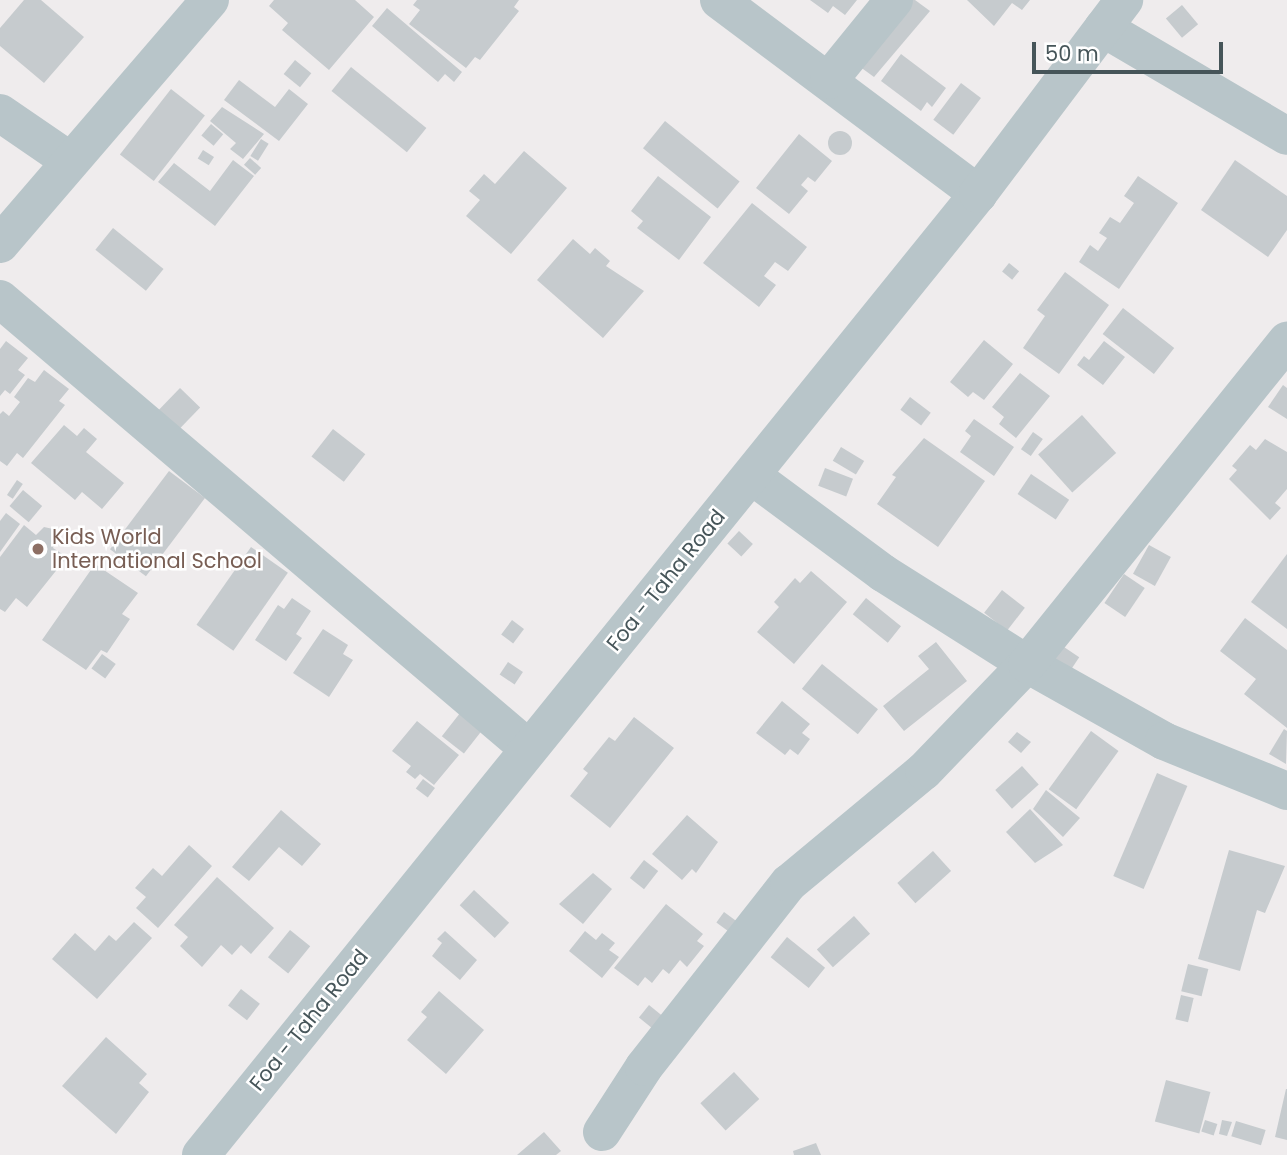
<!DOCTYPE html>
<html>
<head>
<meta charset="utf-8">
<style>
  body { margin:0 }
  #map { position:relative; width:1287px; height:1155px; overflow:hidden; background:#efeced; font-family:Poppins,sans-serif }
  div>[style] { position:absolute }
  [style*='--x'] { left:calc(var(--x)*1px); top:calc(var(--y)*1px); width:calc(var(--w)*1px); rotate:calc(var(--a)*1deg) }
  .building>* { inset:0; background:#c6cbce; transform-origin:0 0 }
  .round { border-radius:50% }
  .minor>* { height:38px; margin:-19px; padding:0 19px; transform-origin:19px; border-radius:19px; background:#b8c5c9 }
  .dots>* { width:19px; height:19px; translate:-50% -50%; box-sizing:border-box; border:4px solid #fff; border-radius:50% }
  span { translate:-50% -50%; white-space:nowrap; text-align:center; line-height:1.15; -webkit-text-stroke:5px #fff; paint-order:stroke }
  .education-label { font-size:21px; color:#785e54 }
  .left { translate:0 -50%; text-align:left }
  .street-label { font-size:21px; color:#465559 }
  .scale { position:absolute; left:1032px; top:42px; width:191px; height:32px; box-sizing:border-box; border:4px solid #465559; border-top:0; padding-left:9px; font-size:21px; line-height:24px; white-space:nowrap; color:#465559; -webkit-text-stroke:5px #fff; paint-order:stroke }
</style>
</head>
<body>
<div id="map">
  <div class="building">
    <div style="clip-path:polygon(24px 0,41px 0,84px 37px,44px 83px,0 46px,0 28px)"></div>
    <div style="clip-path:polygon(274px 0,355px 0,374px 17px,329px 70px,282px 30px,288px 23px,269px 6px)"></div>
    <div style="clip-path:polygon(417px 0,519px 0,514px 7px,519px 11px,480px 60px,475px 57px,466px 68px,409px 24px,420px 10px,413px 5px)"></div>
    <div style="clip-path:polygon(810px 0,857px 0,845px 15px,833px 6px,828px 13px)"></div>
    <div style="clip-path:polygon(899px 0,915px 0,930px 11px,874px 77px,852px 61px)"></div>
    <div style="clip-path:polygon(967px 0,1030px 0,1022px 10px,1012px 3px,994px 26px)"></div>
    <div style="left:1182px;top:5px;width:25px;height:21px;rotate:50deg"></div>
    <div style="clip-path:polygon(387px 8px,462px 72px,454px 82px,445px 74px,438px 82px,372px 26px)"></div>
    <div style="clip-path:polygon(901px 54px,946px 88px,932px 107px,927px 102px,921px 111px,881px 81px)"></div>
    <div style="left:295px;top:60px;width:21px;height:18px;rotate:39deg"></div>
    <div style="left:351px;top:67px;width:97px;height:31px;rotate:39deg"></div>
    <div style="clip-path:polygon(239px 80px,275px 107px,289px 89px,308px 104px,279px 141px,224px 100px)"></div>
    <div style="left:961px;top:83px;width:25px;height:46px;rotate:37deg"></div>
    <div style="left:171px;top:89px;width:43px;height:83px;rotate:38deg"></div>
    <div style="clip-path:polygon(222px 107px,264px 134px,243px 159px,230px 149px,236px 143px,210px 121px)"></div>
    <div style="left:665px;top:121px;width:96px;height:35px;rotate:39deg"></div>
    <div style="left:211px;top:124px;width:16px;height:15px;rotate:40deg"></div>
    <div class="round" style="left:828px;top:131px;width:24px;height:24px"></div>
    <div style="clip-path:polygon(799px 134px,832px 161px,815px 182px,808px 177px,801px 185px,808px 191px,789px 214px,756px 188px)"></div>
    <div style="left:261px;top:139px;width:9px;height:20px;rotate:32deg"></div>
    <div style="left:203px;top:150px;width:13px;height:10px;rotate:32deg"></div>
    <div style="clip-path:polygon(524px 151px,567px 188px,511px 254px,466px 216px,480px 200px,469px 191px,484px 174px,495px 184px)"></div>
    <div style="left:250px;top:158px;width:15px;height:9px;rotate:42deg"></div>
    <div style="clip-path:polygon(233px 160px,254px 176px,215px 226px,158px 182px,174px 163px,210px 191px)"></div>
    <div style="clip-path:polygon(1235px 160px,1287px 196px,1287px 230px,1268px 257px,1201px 210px)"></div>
    <div style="clip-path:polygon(658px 176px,711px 217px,679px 260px,637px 228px,643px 221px,631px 211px)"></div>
    <div style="clip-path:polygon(1138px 176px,1178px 203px,1119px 289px,1079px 262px,1090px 245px,1098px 251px,1107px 238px,1099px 233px,1110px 217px,1120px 223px,1134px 203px,1124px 196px)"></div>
    <div style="clip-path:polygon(752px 203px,807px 247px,788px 271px,775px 262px,764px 276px,776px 285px,759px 307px,703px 263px)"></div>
    <div style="left:113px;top:228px;width:65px;height:28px;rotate:39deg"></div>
    <div style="clip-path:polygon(573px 239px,590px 254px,595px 248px,610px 261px,606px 266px,644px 291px,603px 338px,537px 280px)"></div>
    <div style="left:1009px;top:263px;width:13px;height:11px;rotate:39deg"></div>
    <div style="clip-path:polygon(1065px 272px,1109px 305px,1059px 374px,1023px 348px,1045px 316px,1037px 310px)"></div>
    <div style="left:1123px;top:308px;width:65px;height:33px;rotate:38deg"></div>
    <div style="clip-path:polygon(984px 340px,1013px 364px,984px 400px,973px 392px,968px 397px,950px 382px)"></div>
    <div style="clip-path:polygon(6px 341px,28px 358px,18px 370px,25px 375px,10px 394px,5px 390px,0 396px,0 349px)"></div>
    <div style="clip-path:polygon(1104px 341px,1125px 357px,1103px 385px,1077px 365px,1084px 356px,1089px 360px)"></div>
    <div style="clip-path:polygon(44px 370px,69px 389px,59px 401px,65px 405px,23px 458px,17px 453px,7px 466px,0 461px,0 414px,3px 411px,9px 416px,20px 402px,14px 397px,28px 378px,35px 382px)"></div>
    <div style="clip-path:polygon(1020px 373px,1050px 396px,1016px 438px,999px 424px,1004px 417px,992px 407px)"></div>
    <div style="clip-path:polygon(1283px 385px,1287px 388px,1287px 419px,1268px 407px)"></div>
    <div style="left:180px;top:388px;width:28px;height:32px;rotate:44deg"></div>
    <div style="left:910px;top:397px;width:26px;height:16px;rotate:37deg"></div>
    <div style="left:1082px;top:415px;width:51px;height:59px;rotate:48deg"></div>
    <div style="clip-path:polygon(974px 419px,1014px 447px,994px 476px,960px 452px,971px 436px,965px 431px)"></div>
    <div style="clip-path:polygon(64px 425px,77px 436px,84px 428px,97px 439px,86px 452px,124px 483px,102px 509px,82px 492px,75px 500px,31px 463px)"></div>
    <div style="left:333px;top:429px;width:41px;height:35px;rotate:38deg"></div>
    <div style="left:1033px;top:432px;width:12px;height:21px;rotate:35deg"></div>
    <div style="clip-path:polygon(924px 438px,985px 481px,938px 547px,877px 504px,896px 477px,892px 475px)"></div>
    <div style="clip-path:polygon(1265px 439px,1287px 452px,1287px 489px,1275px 503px,1281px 508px,1270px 520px,1229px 479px,1237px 470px,1232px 466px,1250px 445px,1256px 450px)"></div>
    <div style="left:841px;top:447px;width:27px;height:16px;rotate:31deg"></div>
    <div style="left:825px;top:468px;width:30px;height:19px;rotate:21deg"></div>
    <div style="left:169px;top:471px;width:45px;height:98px;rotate:37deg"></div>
    <div style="left:1031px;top:474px;width:46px;height:24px;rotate:34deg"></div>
    <div style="left:17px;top:480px;width:7px;height:18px;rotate:34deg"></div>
    <div style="left:23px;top:490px;width:25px;height:21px;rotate:40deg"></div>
    <div style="clip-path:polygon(6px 513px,20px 524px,0 552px,0 521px)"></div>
    <div style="clip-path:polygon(24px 525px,36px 535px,44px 527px,53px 529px,58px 536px,53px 548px,67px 557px,27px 607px,16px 598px,5px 612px,0 609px,0 557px)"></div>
    <div style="left:739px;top:531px;width:19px;height:17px;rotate:43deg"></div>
    <div style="left:1149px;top:545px;width:25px;height:33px;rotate:29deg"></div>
    <div style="left:251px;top:547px;width:45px;height:95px;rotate:35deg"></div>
    <div style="clip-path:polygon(1287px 554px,1287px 629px,1251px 602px)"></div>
    <div style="clip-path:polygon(95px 564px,138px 593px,122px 614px,130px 619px,107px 653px,101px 650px,86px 670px,42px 640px)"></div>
    <div style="clip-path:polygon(811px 571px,847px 602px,794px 664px,757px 632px,779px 607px,774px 602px,795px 578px,800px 583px)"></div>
    <div style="left:1124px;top:574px;width:25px;height:35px;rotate:34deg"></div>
    <div style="left:1002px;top:590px;width:29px;height:29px;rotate:38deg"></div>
    <div style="clip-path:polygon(292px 598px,311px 611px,296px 634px,302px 638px,286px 661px,255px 640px,278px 605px,284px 609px)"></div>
    <div style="left:866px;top:598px;width:45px;height:21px;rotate:39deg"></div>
    <div style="clip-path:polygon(1245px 618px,1287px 650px,1287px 728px,1244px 694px,1256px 679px,1220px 651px)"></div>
    <div style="left:512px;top:620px;width:15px;height:18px;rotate:37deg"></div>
    <div style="clip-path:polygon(323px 629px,348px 645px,343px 654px,353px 660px,329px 697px,293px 673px)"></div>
    <div style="clip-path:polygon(936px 642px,967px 681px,904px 731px,883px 706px,929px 669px,918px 656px)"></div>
    <div style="left:1061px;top:645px;width:22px;height:20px;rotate:34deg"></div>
    <div style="left:102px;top:654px;width:17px;height:18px;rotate:36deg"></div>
    <div style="left:508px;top:662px;width:18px;height:15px;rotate:34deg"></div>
    <div style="left:822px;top:664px;width:72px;height:32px;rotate:39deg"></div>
    <div style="clip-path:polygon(782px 701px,810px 724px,802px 733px,810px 739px,798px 755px,790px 749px,785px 755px,756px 733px)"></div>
    <div style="left:464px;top:708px;width:28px;height:36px;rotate:38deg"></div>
    <div style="clip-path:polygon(634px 717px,674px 748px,610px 828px,570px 796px,588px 773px,583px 769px,609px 737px,615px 741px)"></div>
    <div style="clip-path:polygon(417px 721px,459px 755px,434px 785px,420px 774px,415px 779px,406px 772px,411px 766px,392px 751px)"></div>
    <div style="clip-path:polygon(1284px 729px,1287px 731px,1286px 764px,1269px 754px)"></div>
    <div style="left:1091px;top:731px;width:34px;height:72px;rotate:36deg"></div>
    <div style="clip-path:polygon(1017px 732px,1031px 742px,1021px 753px,1008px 742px)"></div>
    <div style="left:1022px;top:766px;width:25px;height:36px;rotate:48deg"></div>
    <div style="left:1157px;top:773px;width:33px;height:112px;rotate:23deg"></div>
    <div style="left:423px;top:779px;width:15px;height:12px;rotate:37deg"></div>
    <div style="clip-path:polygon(1046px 790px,1080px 818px,1063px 837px,1033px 809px)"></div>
    <div style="clip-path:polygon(1030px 809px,1063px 845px,1035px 863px,1006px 832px)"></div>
    <div style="clip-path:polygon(281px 810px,321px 844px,302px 866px,279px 847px,249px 881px,232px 867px)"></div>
    <div style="clip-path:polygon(687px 815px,718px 842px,696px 873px,692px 869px,682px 880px,652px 854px)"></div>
    <div style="clip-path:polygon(189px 845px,212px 866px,158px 928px,136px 908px,146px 897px,135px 888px,153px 868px,162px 876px)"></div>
    <div style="clip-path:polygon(1229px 850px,1285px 866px,1265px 913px,1257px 910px,1240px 971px,1198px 959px)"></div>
    <div style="left:933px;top:851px;width:27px;height:48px;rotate:48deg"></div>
    <div style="left:644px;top:860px;width:18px;height:23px;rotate:38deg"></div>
    <div style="clip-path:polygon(593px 873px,612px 889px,583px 924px,559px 904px)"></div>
    <div style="clip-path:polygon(217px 877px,274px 928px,251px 954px,241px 945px,232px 955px,221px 945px,202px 967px,180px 946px,188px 937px,174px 925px)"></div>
    <div style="left:474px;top:890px;width:48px;height:21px;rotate:43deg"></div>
    <div style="clip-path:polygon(666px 904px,703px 934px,697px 941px,704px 946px,687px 967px,680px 960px,669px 974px,663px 969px,652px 983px,645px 977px,638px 986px,614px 968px)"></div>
    <div style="left:724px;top:912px;width:19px;height:13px;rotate:36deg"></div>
    <div style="left:854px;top:916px;width:24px;height:50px;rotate:48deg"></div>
    <div style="clip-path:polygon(134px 922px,152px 938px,97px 999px,52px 959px,75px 933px,95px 951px,109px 935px,116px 941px)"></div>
    <div style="left:290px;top:930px;width:26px;height:35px;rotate:39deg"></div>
    <div style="clip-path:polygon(445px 931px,477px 960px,460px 980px,432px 956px,442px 943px,437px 939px)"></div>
    <div style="clip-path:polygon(585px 931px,596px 940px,602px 933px,615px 943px,609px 950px,619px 957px,602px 978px,569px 951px)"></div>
    <div style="left:787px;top:937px;width:49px;height:26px;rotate:39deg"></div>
    <div style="left:1188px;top:964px;width:21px;height:28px;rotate:14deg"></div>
    <div style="left:241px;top:989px;width:24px;height:21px;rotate:38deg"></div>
    <div style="clip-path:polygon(439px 991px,484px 1030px,446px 1074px,407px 1040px,427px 1017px,421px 1012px)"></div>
    <div style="left:1181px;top:995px;width:13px;height:25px;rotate:13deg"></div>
    <div style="left:649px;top:1005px;width:19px;height:16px;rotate:39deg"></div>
    <div style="clip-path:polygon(106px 1037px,147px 1074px,139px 1083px,149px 1092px,116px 1134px,62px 1086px)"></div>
    <div style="left:734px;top:1072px;width:37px;height:46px;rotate:47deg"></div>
    <div style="left:1166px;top:1080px;width:46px;height:43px;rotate:15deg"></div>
    <div style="clip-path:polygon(1286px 1089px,1287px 1089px,1287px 1140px,1275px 1137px)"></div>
    <div style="left:1205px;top:1120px;width:13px;height:12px;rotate:18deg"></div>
    <div style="clip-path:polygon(1222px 1120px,1232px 1122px,1227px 1136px,1219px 1134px)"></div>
    <div style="left:1236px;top:1121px;width:31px;height:16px;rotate:17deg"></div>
    <div style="clip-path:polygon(544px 1132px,561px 1151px,556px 1155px,517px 1155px)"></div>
    <div style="clip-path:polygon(816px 1143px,821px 1155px,794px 1155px,793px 1151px)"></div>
  </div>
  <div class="minor">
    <div style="--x:719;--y:0;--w:324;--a:36.8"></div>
    <div style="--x:1103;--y:28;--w:213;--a:30.4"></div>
    <div style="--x:829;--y:80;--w:103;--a:-50.9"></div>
    <div style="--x:0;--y:113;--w:85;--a:34.4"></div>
    <div style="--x:0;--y:244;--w:322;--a:-49.3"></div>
    <div style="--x:0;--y:299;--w:693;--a:40.38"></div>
    <div style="--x:752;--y:476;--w:163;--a:36.5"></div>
    <div style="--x:883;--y:573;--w:170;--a:32.3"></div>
    <div style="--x:1027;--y:664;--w:157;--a:29.3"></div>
    <div style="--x:1164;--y:741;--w:133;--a:22.1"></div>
    <div style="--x:602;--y:1132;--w:77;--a:-57.1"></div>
    <div style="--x:644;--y:1067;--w:234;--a:-51.8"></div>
    <div style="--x:789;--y:883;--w:175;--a:-39.7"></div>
    <div style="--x:924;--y:771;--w:149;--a:-46.1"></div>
    <div style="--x:1027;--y:664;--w:415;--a:-51.2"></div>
    <div style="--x:201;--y:1155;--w:1236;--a:-51.04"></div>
    <div style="--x:978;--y:194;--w:243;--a:-53"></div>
  </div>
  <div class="dots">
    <div style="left:38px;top:549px;background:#8d6e63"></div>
  </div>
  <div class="education-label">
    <span class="left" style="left:52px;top:549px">Kids World<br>International School</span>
  </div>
  <div class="street-label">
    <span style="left:666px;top:580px;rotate:-51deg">Foa - Taha Road</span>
    <span style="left:309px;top:1020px;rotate:-51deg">Foa - Taha Road</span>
  </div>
  <div class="scale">50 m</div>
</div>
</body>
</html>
